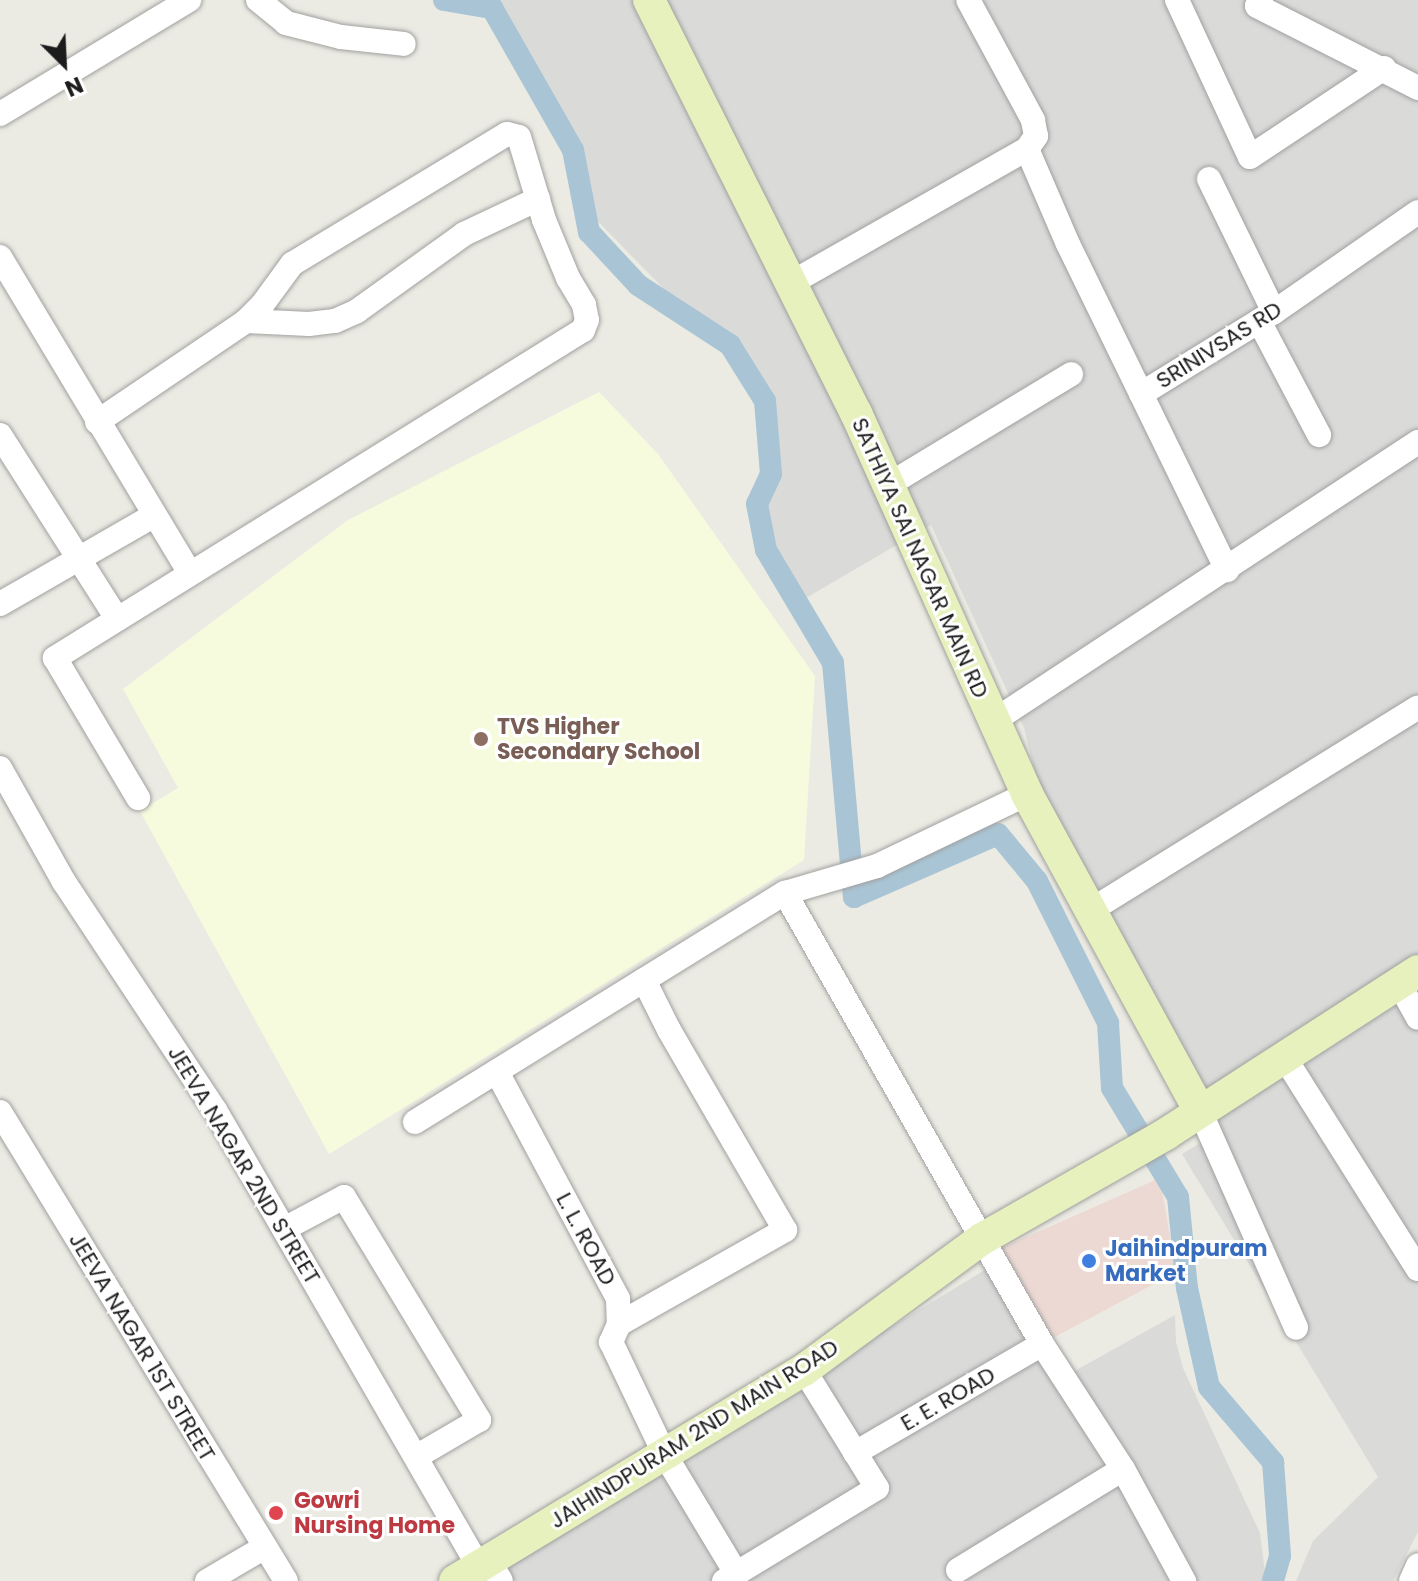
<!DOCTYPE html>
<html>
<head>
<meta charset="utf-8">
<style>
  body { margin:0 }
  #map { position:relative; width:1418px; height:1581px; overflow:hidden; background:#ecebe3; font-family:Poppins,sans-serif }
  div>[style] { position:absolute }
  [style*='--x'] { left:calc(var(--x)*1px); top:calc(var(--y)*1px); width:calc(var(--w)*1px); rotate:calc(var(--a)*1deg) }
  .residential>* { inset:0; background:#dadad9 }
  .commercial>* { inset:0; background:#ecd9d4 }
  .education>* { inset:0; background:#f7fbde }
  .canal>* { height:22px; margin:-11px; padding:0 11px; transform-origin:11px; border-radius:11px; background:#a9c5d5 }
  .roads { filter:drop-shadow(0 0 2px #a0a0a0) drop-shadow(0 0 2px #a0a0a0) }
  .street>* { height:24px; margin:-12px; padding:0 12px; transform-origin:12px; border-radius:12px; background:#fff }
  .secondary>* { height:32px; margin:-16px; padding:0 16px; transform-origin:16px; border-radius:16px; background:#e7f1bd }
  .dots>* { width:22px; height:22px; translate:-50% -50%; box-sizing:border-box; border:4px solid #fff; border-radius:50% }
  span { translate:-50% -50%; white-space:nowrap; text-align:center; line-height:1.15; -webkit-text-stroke:6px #fff; paint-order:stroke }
  .street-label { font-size:22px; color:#1c1c1c }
  .education-label { font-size:22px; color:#785e54; font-weight:700 }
  .left { translate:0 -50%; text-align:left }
  .shop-label { font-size:22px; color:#366cbe; font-weight:700 }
  .health-label { font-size:22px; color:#be3a42; font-weight:700 }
  .north { position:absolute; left:24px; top:24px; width:80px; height:80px; -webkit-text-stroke:6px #fff; paint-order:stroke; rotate:156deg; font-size:22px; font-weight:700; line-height:32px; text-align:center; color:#1c1c1c }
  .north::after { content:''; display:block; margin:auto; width:28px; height:36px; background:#1c1c1c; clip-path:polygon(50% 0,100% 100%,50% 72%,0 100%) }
</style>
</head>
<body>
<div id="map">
  <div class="residential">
    <div style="clip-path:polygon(476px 0,1418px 0,1418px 1532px,1393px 1581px,1296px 1581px,1313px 1541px,1378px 1477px,1182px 1154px,1220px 1131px,1039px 790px,1024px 728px,931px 525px,806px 598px,791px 583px,774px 541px,763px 469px,761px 431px,753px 391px,733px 360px,583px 206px,560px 147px,486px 7px)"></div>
    <div style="clip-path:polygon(988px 1268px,1053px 1383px,1175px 1315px,1176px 1342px,1183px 1368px,1260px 1533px,1266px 1581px,471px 1581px)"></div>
  </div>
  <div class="commercial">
    <div style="clip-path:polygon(1160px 1178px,1176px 1272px,1042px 1344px,999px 1249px)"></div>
  </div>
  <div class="education">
    <div style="clip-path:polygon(599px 392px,658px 454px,815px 676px,804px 860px,329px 1154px,140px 811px,178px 788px,123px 689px,348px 520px)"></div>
  </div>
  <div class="canal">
    <div style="--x:444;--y:0;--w:49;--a:9.5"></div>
    <div style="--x:492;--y:8;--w:163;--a:60.3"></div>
    <div style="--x:573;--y:150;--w:84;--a:79"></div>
    <div style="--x:589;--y:232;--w:72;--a:47.2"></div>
    <div style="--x:638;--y:285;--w:110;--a:33.1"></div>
    <div style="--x:730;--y:345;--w:66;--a:58"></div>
    <div style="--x:765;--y:401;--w:73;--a:85.3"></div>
    <div style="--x:771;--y:474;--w:33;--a:115"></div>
    <div style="--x:757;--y:504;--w:47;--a:78.9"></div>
    <div style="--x:766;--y:550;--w:131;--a:59.3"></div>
    <div style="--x:833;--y:663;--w:235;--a:84.9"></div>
    <div style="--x:854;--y:897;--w:157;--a:-23.6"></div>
    <div style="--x:998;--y:834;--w:61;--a:50.3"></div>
    <div style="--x:1037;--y:881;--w:159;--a:63.4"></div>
    <div style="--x:1108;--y:1023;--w:65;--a:86.5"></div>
    <div style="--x:1112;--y:1088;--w:127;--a:58.8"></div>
    <div style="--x:1178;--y:1197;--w:91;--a:84.4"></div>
    <div style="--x:1187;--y:1288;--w:101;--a:77.5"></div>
    <div style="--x:1209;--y:1387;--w:99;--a:49.5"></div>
    <div style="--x:1273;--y:1462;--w:94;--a:85.7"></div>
    <div style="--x:1280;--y:1556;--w:26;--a:106"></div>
  </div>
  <div class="roads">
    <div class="street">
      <div style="--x:258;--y:0;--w:36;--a:39"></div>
      <div style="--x:286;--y:23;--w:57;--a:14.3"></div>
      <div style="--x:341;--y:37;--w:63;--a:6.3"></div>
      <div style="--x:1177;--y:0;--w:173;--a:65.1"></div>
      <div style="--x:1250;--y:157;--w:161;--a:-33.6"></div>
      <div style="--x:1261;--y:0;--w:7;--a:124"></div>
      <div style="--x:1257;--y:6;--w:181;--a:27"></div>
      <div style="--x:0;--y:114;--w:221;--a:-31.1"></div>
      <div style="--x:1027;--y:149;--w:103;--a:66.7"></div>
      <div style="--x:1068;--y:244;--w:363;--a:64"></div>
      <div style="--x:1209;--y:179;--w:148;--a:64"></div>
      <div style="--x:0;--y:257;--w:369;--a:59"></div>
      <div style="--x:791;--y:283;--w:271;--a:-29.6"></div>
      <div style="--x:1027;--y:149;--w:16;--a:-55"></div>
      <div style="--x:1036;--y:136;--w:16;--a:-101"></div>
      <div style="--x:1033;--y:120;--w:136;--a:-118.4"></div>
      <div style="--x:246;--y:321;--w:63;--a:2.7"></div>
      <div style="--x:309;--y:324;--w:26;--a:-7"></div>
      <div style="--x:335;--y:321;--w:24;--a:-24"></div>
      <div style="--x:357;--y:311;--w:132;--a:-35.7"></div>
      <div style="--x:464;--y:234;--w:82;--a:-25.3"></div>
      <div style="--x:1259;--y:321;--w:129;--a:62.2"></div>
      <div style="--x:1141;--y:394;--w:156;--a:-31.7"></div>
      <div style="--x:1274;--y:312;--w:175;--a:-34.8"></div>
      <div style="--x:97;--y:422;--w:180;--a:-34.1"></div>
      <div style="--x:246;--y:321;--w:23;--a:-45"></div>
      <div style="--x:262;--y:305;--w:51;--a:-53.8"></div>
      <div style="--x:292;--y:264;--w:251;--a:-31.2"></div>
      <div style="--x:507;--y:134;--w:12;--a:14"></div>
      <div style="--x:519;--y:137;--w:87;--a:73.2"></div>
      <div style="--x:544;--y:220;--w:63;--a:67.5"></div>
      <div style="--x:568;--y:278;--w:31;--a:59"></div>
      <div style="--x:584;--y:305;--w:15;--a:79"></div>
      <div style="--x:587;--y:320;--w:11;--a:112"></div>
      <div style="--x:583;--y:330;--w:622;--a:148.15"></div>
      <div style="--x:55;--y:658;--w:163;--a:59.3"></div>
      <div style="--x:0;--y:435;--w:218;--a:57.5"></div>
      <div style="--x:888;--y:485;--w:214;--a:-31.2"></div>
      <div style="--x:0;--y:604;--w:177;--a:-29.9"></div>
      <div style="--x:992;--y:722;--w:510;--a:-33.32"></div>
      <div style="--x:0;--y:768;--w:131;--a:60.7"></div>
      <div style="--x:64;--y:882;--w:273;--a:56.5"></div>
      <div style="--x:215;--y:1110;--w:528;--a:59.99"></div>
      <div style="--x:785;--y:893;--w:519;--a:60.32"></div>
      <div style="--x:1042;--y:1344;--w:149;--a:57.1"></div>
      <div style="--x:1123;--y:1469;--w:128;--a:61.4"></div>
      <div style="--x:1088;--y:912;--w:388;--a:-31.8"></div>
      <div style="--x:1398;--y:982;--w:41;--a:60.9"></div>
      <div style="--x:1283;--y:1055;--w:253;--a:57.8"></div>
      <div style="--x:497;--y:1072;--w:257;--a:61.9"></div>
      <div style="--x:618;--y:1299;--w:25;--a:88"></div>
      <div style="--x:619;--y:1324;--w:20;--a:114"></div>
      <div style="--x:611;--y:1342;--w:125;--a:64.5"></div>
      <div style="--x:665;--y:1455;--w:138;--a:59"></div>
      <div style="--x:1200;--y:1111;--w:237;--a:66.1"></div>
      <div style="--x:0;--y:1112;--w:549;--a:58.62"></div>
      <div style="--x:415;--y:1122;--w:435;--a:-31.8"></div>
      <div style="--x:785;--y:893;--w:96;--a:-16.4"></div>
      <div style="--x:877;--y:866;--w:166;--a:-25.6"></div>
      <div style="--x:284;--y:1229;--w:68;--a:-28.1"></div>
      <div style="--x:344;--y:1197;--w:261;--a:58.8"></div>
      <div style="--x:479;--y:1420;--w:73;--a:149.6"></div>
      <div style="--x:619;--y:1324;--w:191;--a:-29.5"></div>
      <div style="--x:785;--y:1230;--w:231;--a:-120.1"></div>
      <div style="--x:669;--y:1030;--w:56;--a:-116.6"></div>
      <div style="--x:855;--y:1453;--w:216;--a:-30.2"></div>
      <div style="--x:489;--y:1561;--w:23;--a:59"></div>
      <div style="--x:958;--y:1570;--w:193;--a:-31.5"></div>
      <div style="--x:207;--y:1581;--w:67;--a:-30.4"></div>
      <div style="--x:724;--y:1581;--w:179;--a:-31.3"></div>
      <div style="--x:877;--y:1488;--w:139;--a:-121.7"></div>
      <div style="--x:1411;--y:1581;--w:17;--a:-66"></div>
    </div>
    <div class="secondary">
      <div style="--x:649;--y:0;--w:462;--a:63.4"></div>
      <div style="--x:856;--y:413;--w:418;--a:65.8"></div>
      <div style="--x:1027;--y:794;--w:361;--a:61.4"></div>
      <div style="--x:455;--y:1581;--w:408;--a:-31.2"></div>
      <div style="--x:804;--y:1370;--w:221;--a:-36.4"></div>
      <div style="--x:982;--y:1239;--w:212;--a:-29.7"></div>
      <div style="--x:1166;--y:1134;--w:300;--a:-32.9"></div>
    </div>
  </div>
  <div class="dots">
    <div style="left:481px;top:739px;background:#8d6e63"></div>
    <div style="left:1089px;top:1261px;background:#3f7fe0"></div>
    <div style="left:276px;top:1513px;background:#e0444e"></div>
  </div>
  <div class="street-label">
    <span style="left:1219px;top:345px;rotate:-32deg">SRINIVSAS RD</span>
    <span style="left:920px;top:558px;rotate:66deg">SATHIYA SAI NAGAR MAIN RD</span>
    <span style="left:244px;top:1165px;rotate:59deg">JEEVA NAGAR 2ND STREET</span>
    <span style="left:586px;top:1239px;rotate:62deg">L. L. ROAD</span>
    <span style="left:142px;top:1347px;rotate:59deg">JEEVA NAGAR 1ST STREET</span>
    <span style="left:948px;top:1399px;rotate:-30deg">E. E. ROAD</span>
    <span style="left:694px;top:1434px;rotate:-32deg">JAIHINDPURAM 2ND MAIN ROAD</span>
  </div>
  <div class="education-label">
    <span class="left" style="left:497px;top:739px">TVS Higher<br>Secondary School</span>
  </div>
  <div class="shop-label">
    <span class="left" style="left:1105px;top:1261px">Jaihindpuram<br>Market</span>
  </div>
  <div class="health-label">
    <span class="left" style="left:294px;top:1513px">Gowri<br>Nursing Home</span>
  </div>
  <div class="north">N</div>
</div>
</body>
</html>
